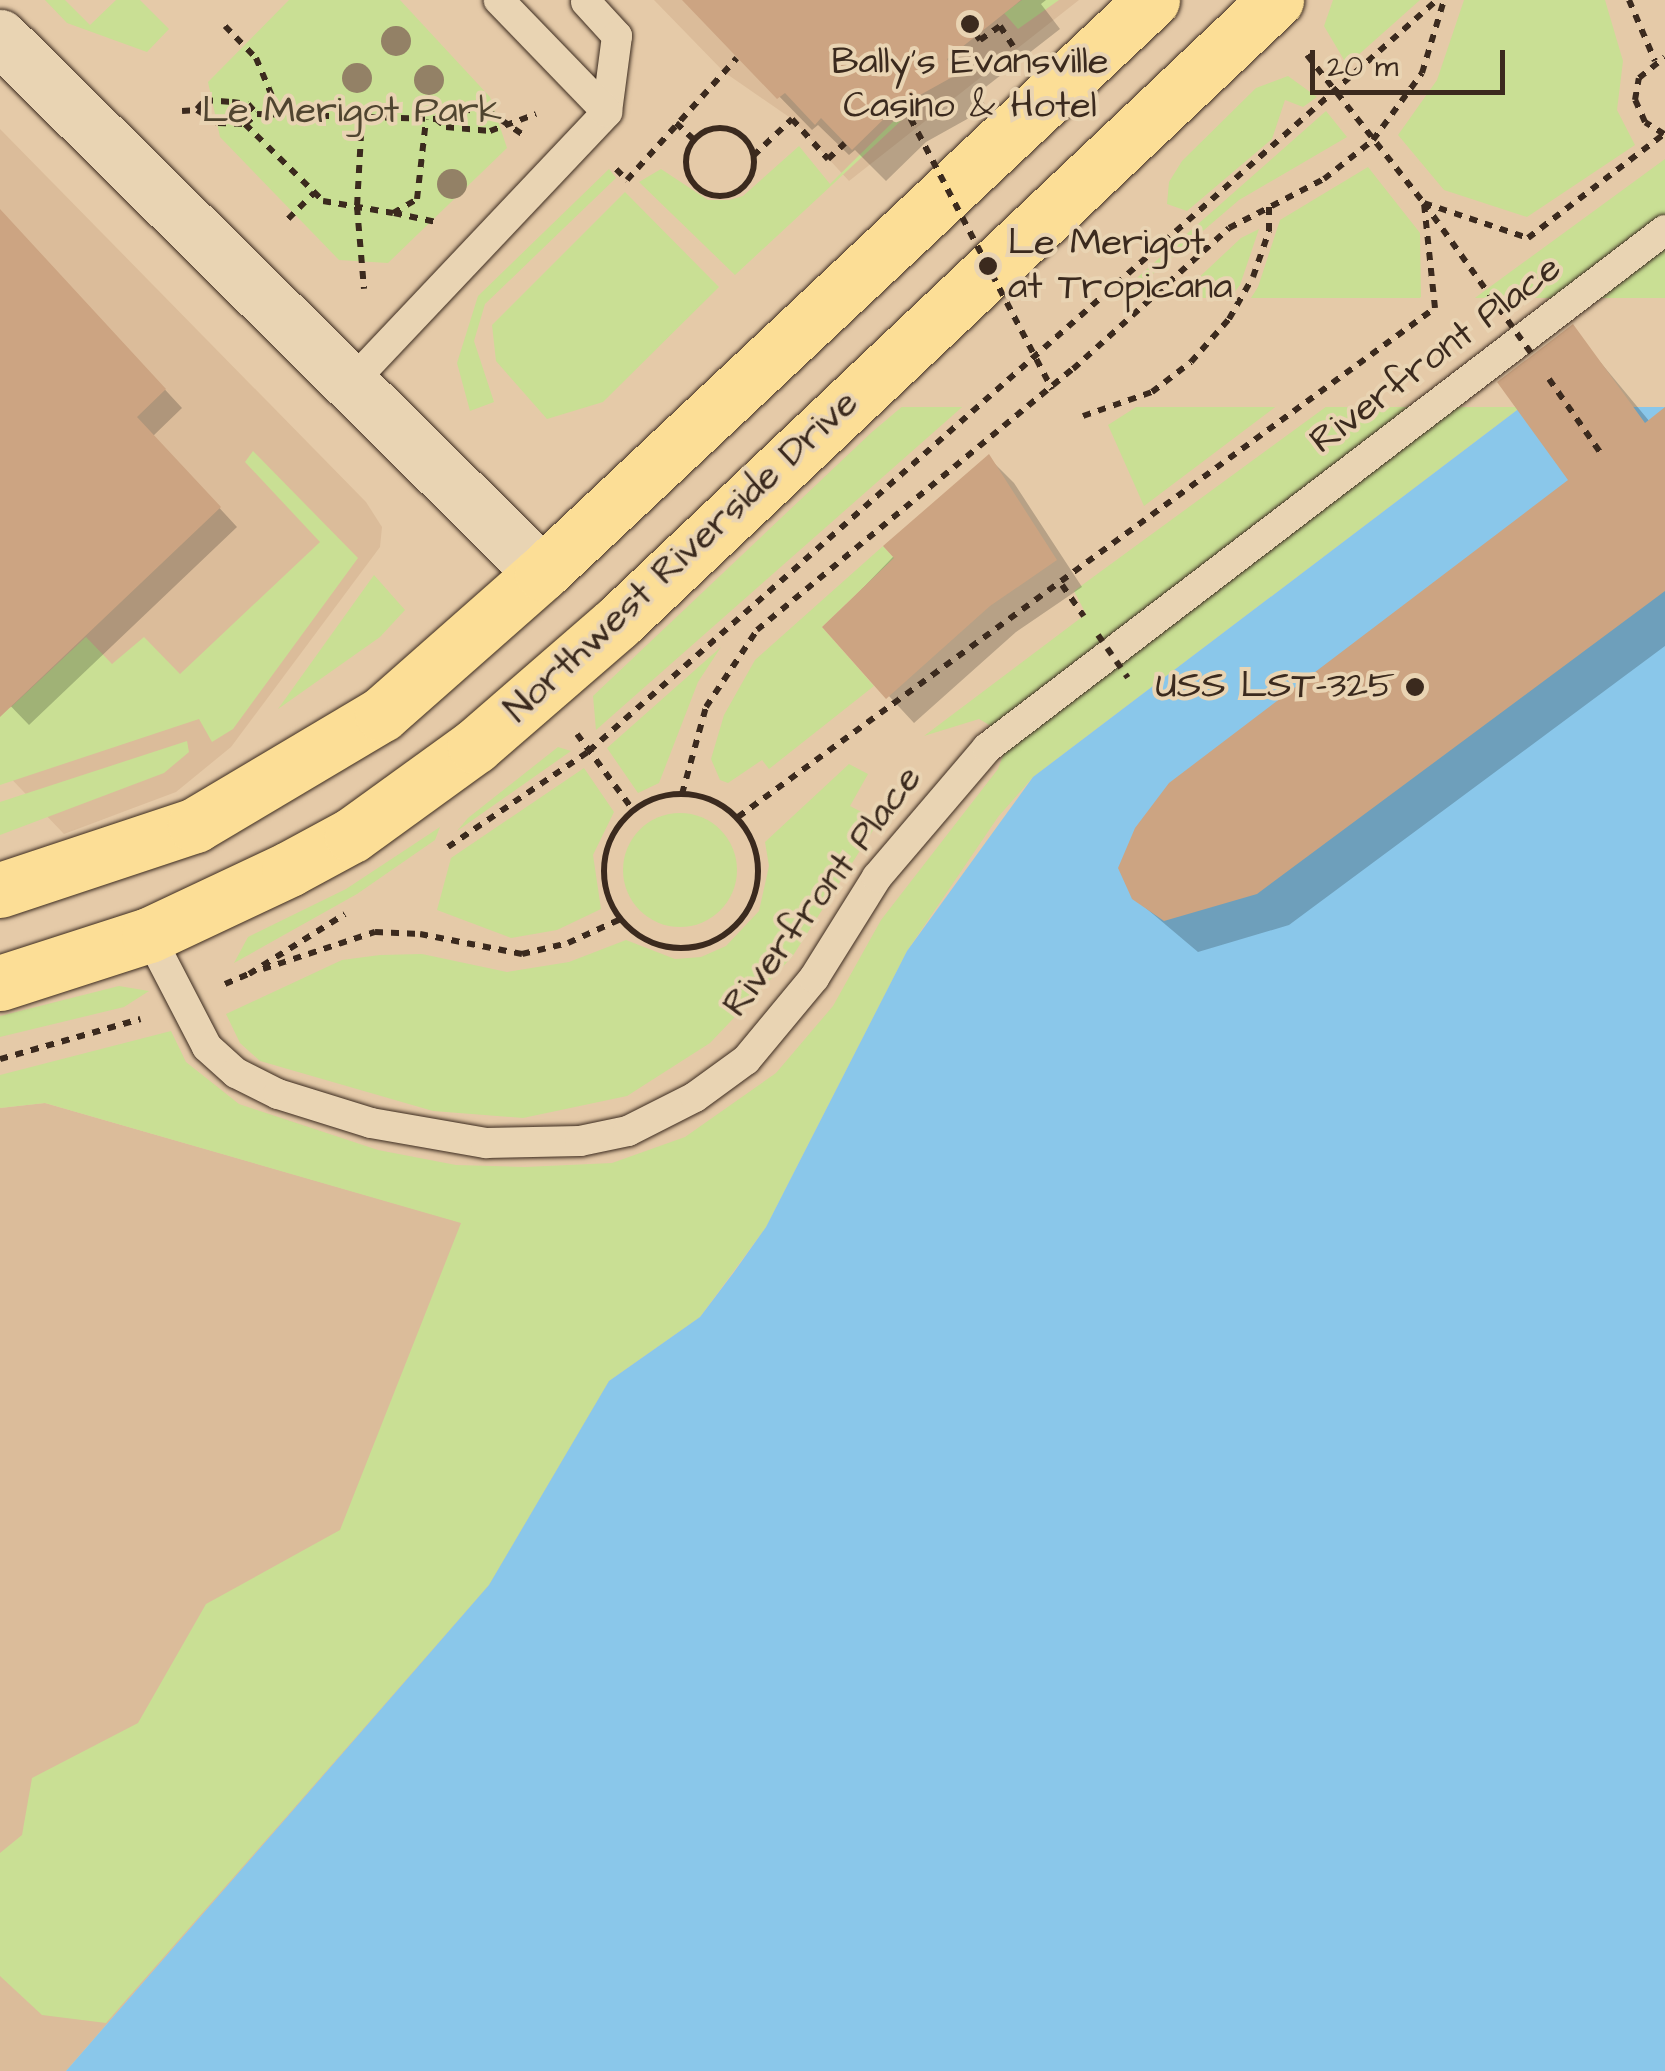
<!DOCTYPE html>
<html>
<head>
<meta charset="utf-8">
<style>
  body { margin:0 }
  #map { position:relative; width:1665px; height:2071px; overflow:hidden; background:#e5caa8; font-family:"Architects Daughter",sans-serif }
  div>[style] { position:absolute }
  [style*='--x'] { left:calc(var(--x)*1px); top:calc(var(--y)*1px); width:calc(var(--w)*1px); rotate:calc(var(--a)*1deg) }
  .built>* { inset:0; background:#dbbc9a }
  .green>* { inset:0; background:#c9df94 }
  .round { border-radius:50% }
  .water>* { inset:0; background:#8ac7ea }
  .pier>* { inset:0; background:#e5caa8; transform-origin:0 0 }
  .shadow>* { inset:0; background:#0003 }
  .building>* { inset:0; background:#cca482 }
  .path>* { height:6px; margin-top:-3px; transform-origin:0; background:repeating-linear-gradient(90deg,#3b2a1e 0 8px,transparent 0 16px) }
  .path>.ring { margin:-3px; padding:0; box-sizing:content-box; background:none; border:6px solid #3b2a1e; border-radius:50% }
  .roads { filter:drop-shadow(0 0 2px #3b2a1e) drop-shadow(0 0 2px #3b2a1e) }
  .lane>* { height:30px; margin:-15px; padding:0 15px; transform-origin:15px; border-radius:15px; background:#e9d4b3 }
  .street>* { height:55px; margin:-27.5px; padding:0 27.5px; transform-origin:27.5px; border-radius:27.5px; background:#e9d4b3 }
  .highway>* { height:55px; margin:-27.5px; padding:0 27.5px; transform-origin:27.5px; border-radius:27.5px; background:#fcde96 }
  .path-bridge>* { height:6px; margin-top:-3px; transform-origin:0; background:repeating-linear-gradient(90deg,#3b2a1e 0 8px,transparent 0 16px) }
  .trees>* { width:30px; height:30px; margin:-15px; border-radius:50%; background:#938166 }
  .dots>* { width:28px; height:28px; translate:-50% -50%; box-sizing:border-box; border:5px solid #e9d4b3; border-radius:50% }
  span { translate:-50% -50%; white-space:nowrap; text-align:center; line-height:1.15; -webkit-text-stroke:8px #e9d4b3; paint-order:stroke }
  .poi-label { font-size:38px; color:#3b2a1e }
  .left { translate:0 -50%; text-align:left }
  .right { translate:-100% -50%; text-align:right }
  .park-label { font-size:38px; color:#504530 }
  .street-label { font-size:38px; color:#3b2a1e }
  .scale { position:absolute; left:1310px; top:50px; width:195px; height:45px; box-sizing:border-box; border:5px solid #3b2a1e; border-top:0; padding-left:12px; font-size:30px; line-height:35px; white-space:nowrap; color:#3b2a1e; -webkit-text-stroke:8px #e9d4b3; paint-order:stroke }
</style>
</head>
<body>
<div id="map">
  <div class="built">
    <div style="clip-path:polygon(654px 0,1079px 0,849px 181px,792px 119px,724px 72px)"></div>
    <div style="clip-path:polygon(0 129px,366px 502px,382px 527px,380px 547px,231px 747px,176px 792px,64px 834px,0 767px)"></div>
    <div style="clip-path:polygon(45px 1103px,536px 1244px,609px 1381px,489px 1585px,66px 2071px,0 2071px,0 1108px)"></div>
  </div>
  <div class="green">
    <div style="clip-path:polygon(45px 0,65px 0,90px 25px,116px 0,140px 0,169px 29px,147px 52px,67px 23px)"></div>
    <div style="clip-path:polygon(289px 0,400px 0,490px 97px,507px 148px,388px 263px,339px 260px,220px 137px,208px 82px)"></div>
    <div style="clip-path:polygon(1022px 0,1059px 0,1018px 29px,1004px 13px)"></div>
    <div style="clip-path:polygon(1333px 0,1420px 0,1347px 65px,1324px 26px)"></div>
    <div style="clip-path:polygon(1464px 0,1605px 0,1623px 61px,1617px 110px,1635px 145px,1527px 217px,1444px 190px,1398px 135px,1437px 80px)"></div>
    <div style="clip-path:polygon(1288px 76px,1317px 97px,1303px 107px,1285px 100px,1272px 139px,1187px 211px,1167px 204px,1169px 182px,1182px 161px,1256px 88px)"></div>
    <div style="clip-path:polygon(1326px 111px,1347px 137px,1239px 200px,1091px 327px,1087px 322px)"></div>
    <div style="clip-path:polygon(900px 115px,904px 118px,735px 275px,639px 182px,661px 169px,708px 200px,729px 200px,743px 196px,799px 146px,830px 184px)"></div>
    <div style="clip-path:polygon(1665px 159px,1665px 298px,1033px 777px,998px 817px,907px 951px,766px 1227px,700px 1317px,609px 1381px,489px 1585px,106px 2023px,42px 2015px,0 1976px,0 1853px,22px 1835px,32px 1778px,138px 1723px,206px 1604px,340px 1530px,461px 1223px,45px 1103px,0 1108px,0 1075px,171px 1031px,186px 1062px,239px 1104px,378px 1150px,456px 1165px,525px 1167px,612px 1163px,685px 1137px,776px 1073px,833px 1006px,881px 920px,998px 769px,1010px 737px,979px 719px,924px 736px,1086px 614px,1074px 591px)"></div>
    <div style="clip-path:polygon(1368px 167px,1420px 233px,1421px 297px,1144px 506px,1108px 425px,1194px 370px,1228px 334px,1258px 287px,1280px 220px)"></div>
    <div style="clip-path:polygon(609px 169px,616px 178px,485px 304px,474px 341px,494px 402px,470px 411px,457px 363px,478px 296px)"></div>
    <div style="clip-path:polygon(625px 192px,719px 287px,603px 402px,547px 419px,496px 361px,492px 325px)"></div>
    <div style="clip-path:polygon(1259px 229px,1240px 285px,1187px 354px,1116px 397px,1111px 390px,1095px 398px,1081px 388px,1241px 238px)"></div>
    <div style="clip-path:polygon(1051px 306px,1062px 319px,596px 730px,593px 696px,872px 432px,955px 362px)"></div>
    <div style="clip-path:polygon(253px 451px,358px 558px,233px 729px,212px 742px,199px 719px,0 785px,0 699px,10px 708px,86px 637px,112px 664px,144px 637px,180px 674px,320px 542px,245px 462px)"></div>
    <div style="clip-path:polygon(883px 546px,894px 558px,822px 627px,874px 686px,769px 769px,762px 760px,728px 783px,720px 780px,711px 759px,724px 715px,755px 660px)"></div>
    <div style="clip-path:polygon(374px 575px,405px 610px,380px 637px,278px 709px)"></div>
    <div style="clip-path:polygon(721px 647px,698px 682px,659px 783px,638px 793px,607px 748px)"></div>
    <div style="clip-path:polygon(187px 741px,189px 752px,164px 773px,0 835px,0 802px)"></div>
    <div style="clip-path:polygon(558px 747px,571px 751px,457px 831px,468px 818px)"></div>
    <div style="clip-path:polygon(849px 764px,868px 774px,850px 806px,879px 821px,792px 957px,710px 1043px,627px 1096px,523px 1118px,433px 1111px,260px 1061px,240px 1043px,226px 1014px,342px 960px,380px 955px,422px 954px,507px 972px,569px 962px,626px 940px,675px 959px,701px 957px,726px 946px,759px 911px,769px 866px,765px 842px)"></div>
    <div style="clip-path:polygon(584px 768px,614px 812px,593px 855px,601px 909px,557px 930px,511px 938px,437px 910px,451px 858px)"></div>
    <div class="round" style="left:623px;top:813px;width:114px;height:114px"></div>
    <div style="clip-path:polygon(440px 827px,435px 840px,357px 894px,234px 963px,248px 937px,346px 889px)"></div>
    <div style="clip-path:polygon(119px 986px,149px 991px,124px 1007px,0 1037px,0 1016px)"></div>
  </div>
  <div class="water">
    <div style="clip-path:polygon(1665px 298px,1665px 2071px,66px 2071px,489px 1585px,609px 1381px,700px 1317px,734px 1272px,766px 1227px,907px 951px,1033px 777px)"></div>
  </div>
  <div class="pier">
    <div style="left:1665px;top:298px;width:109px;height:793px;rotate:90deg"></div>
  </div>
  <div class="shadow">
    <div style="clip-path:polygon(685px 0,1046px 0,1041px 4px,1060px 29px,978px 93px,987px 108px,926px 142px,886px 181px,855px 150px,849px 155px,818px 125px,812px 130px)"></div>
    <div style="clip-path:polygon(0 211px,182px 408px,153px 436px,237px 527px,29px 725px,0 695px)"></div>
    <div style="clip-path:polygon(1572px 328px,1650px 422px,1665px 411px,1665px 646px,1289px 925px,1198px 952px,1134px 898px,1572px 481px)"></div>
    <div style="clip-path:polygon(989px 458px,1014px 483px,1082px 587px,1016px 632px,914px 723px,825px 627px)"></div>
  </div>
  <div class="building">
    <div style="clip-path:polygon(682px 0,1021px 0,947px 59px,956px 75px,893px 110px,852px 150px,821px 118px,815px 125px,785px 93px,777px 99px)"></div>
    <div style="clip-path:polygon(0 209px,166px 389px,137px 417px,221px 507px,0 717px)"></div>
    <div style="clip-path:polygon(1573px 324px,1645px 423px,1665px 407px,1665px 591px,1257px 894px,1164px 921px,1132px 899px,1118px 868px,1135px 828px,1169px 783px,1568px 480px,1497px 382px)"></div>
    <div style="clip-path:polygon(989px 454px,1057px 560px,990px 606px,886px 699px,822px 627px,894px 558px,883px 546px)"></div>
  </div>
  <div class="path">
    <div style="--x:1629;--y:0;--w:66;--a:66.9"></div>
    <div style="--x:225;--y:26;--w:45;--a:45.9"></div>
    <div style="--x:256;--y:58;--w:62;--a:67.2"></div>
    <div style="--x:977;--y:36;--w:5;--a:53"></div>
    <div style="--x:980;--y:40;--w:24;--a:-35"></div>
    <div style="--x:1000;--y:26;--w:24;--a:57"></div>
    <div style="--x:1307;--y:55;--w:189;--a:51.7"></div>
    <div style="--x:197;--y:109;--w:12;--a:-48"></div>
    <div style="--x:205;--y:100;--w:27;--a:4"></div>
    <div style="--x:232;--y:102;--w:16;--a:7"></div>
    <div style="--x:248;--y:104;--w:13;--a:48"></div>
    <div style="--x:182;--y:111;--w:15;--a:-4"></div>
    <div style="--x:197;--y:110;--w:25;--a:32"></div>
    <div style="--x:218;--y:123;--w:27;--a:2"></div>
    <div style="--x:245;--y:124;--w:16;--a:-40"></div>
    <div style="--x:257;--y:114;--w:179;--a:1.6"></div>
    <div style="--x:436;--y:119;--w:13;--a:39"></div>
    <div style="--x:446;--y:127;--w:44;--a:5.2"></div>
    <div style="--x:490;--y:131;--w:49;--a:-20.3"></div>
    <div style="--x:362;--y:117;--w:90;--a:93.2"></div>
    <div style="--x:357;--y:207;--w:82;--a:85.1"></div>
    <div style="--x:436;--y:119;--w:14;--a:-45"></div>
    <div style="--x:446;--y:109;--w:42;--a:2.7"></div>
    <div style="--x:488;--y:111;--w:41;--a:34.1"></div>
    <div style="--x:676;--y:123;--w:25;--a:43"></div>
    <div style="--x:245;--y:124;--w:110;--a:44.6"></div>
    <div style="--x:323;--y:201;--w:71;--a:9.7"></div>
    <div style="--x:393;--y:213;--w:28;--a:-30"></div>
    <div style="--x:417;--y:199;--w:80;--a:-83.5"></div>
    <div class="ring" style="left:686px;top:128px;width:62px;height:62px"></div>
    <div style="--x:1664;--y:134;--w:22;--a:-148"></div>
    <div style="--x:1645;--y:122;--w:24;--a:-114"></div>
    <div style="--x:1635;--y:100;--w:22;--a:-80"></div>
    <div style="--x:1639;--y:78;--w:33;--a:-39"></div>
    <div style="--x:753;--y:156;--w:54;--a:-43.5"></div>
    <div style="--x:792;--y:119;--w:54;--a:48"></div>
    <div style="--x:828;--y:159;--w:23;--a:-43"></div>
    <div style="--x:616;--y:169;--w:16;--a:45"></div>
    <div style="--x:627;--y:180;--w:164;--a:-48"></div>
    <div style="--x:394;--y:213;--w:43;--a:12.1"></div>
    <div style="--x:288;--y:219;--w:37;--a:-45"></div>
    <div style="--x:1549;--y:379;--w:93;--a:55.1"></div>
    <div style="--x:1083;--y:416;--w:73;--a:-19.2"></div>
    <div style="--x:1152;--y:392;--w:49;--a:-37.6"></div>
    <div style="--x:1191;--y:362;--w:57;--a:-48.5"></div>
    <div style="--x:1229;--y:319;--w:48;--a:-60.3"></div>
    <div style="--x:1253;--y:277;--w:49;--a:-70.8"></div>
    <div style="--x:1269;--y:231;--w:24;--a:-90"></div>
    <div style="--x:1062;--y:585;--w:38;--a:55"></div>
    <div style="--x:577;--y:734;--w:94;--a:53.6"></div>
    <div class="ring" style="left:604px;top:794px;width:148px;height:148px"></div>
    <div style="--x:682;--y:794;--w:90;--a:-74.6"></div>
    <div style="--x:706;--y:707;--w:92;--a:-56.5"></div>
    <div style="--x:757;--y:630;--w:410;--a:-39.6"></div>
    <div style="--x:1073;--y:369;--w:210;--a:-42.1"></div>
    <div style="--x:1229;--y:228;--w:107;--a:-27.3"></div>
    <div style="--x:1324;--y:179;--w:63;--a:-38.5"></div>
    <div style="--x:1373;--y:140;--w:83;--a:-53.8"></div>
    <div style="--x:1422;--y:73;--w:76;--a:-73.2"></div>
    <div style="--x:738;--y:817;--w:863;--a:-36.14"></div>
    <div style="--x:1435;--y:308;--w:106;--a:-96"></div>
    <div style="--x:1424;--y:203;--w:110;--a:18.6"></div>
    <div style="--x:1528;--y:238;--w:171;--a:-37.4"></div>
    <div style="--x:448;--y:847;--w:171;--a:-34.2"></div>
    <div style="--x:589;--y:751;--w:1133;--a:-41.53"></div>
    <div style="--x:263;--y:969;--w:118;--a:-18.3"></div>
    <div style="--x:375;--y:932;--w:45;--a:2.5"></div>
    <div style="--x:420;--y:934;--w:104;--a:11.1"></div>
    <div style="--x:522;--y:954;--w:47;--a:-13.4"></div>
    <div style="--x:568;--y:943;--w:58;--a:-24.4"></div>
    <div style="--x:249;--y:974;--w:113;--a:-32"></div>
    <div style="--x:225;--y:984;--w:28;--a:-23"></div>
    <div style="--x:0;--y:1059;--w:146;--a:-15.9"></div>
  </div>
  <div class="roads">
    <div class="lane">
      <div style="--x:586;--y:2;--w:46;--a:47.6"></div>
      <div style="--x:617;--y:36;--w:77;--a:97.5"></div>
      <div style="--x:351;--y:383;--w:373;--a:-46.6"></div>
      <div style="--x:607;--y:112;--w:156;--a:-134"></div>
      <div style="--x:149;--y:935;--w:126;--a:62.6"></div>
      <div style="--x:207;--y:1047;--w:39;--a:42"></div>
      <div style="--x:236;--y:1073;--w:47;--a:26.6"></div>
      <div style="--x:278;--y:1094;--w:97;--a:17.3"></div>
      <div style="--x:371;--y:1123;--w:117;--a:9.9"></div>
      <div style="--x:486;--y:1143;--w:94;--a:-1.2"></div>
      <div style="--x:580;--y:1141;--w:49;--a:-11.8"></div>
      <div style="--x:628;--y:1131;--w:75;--a:-26.9"></div>
      <div style="--x:695;--y:1097;--w:63;--a:-36"></div>
      <div style="--x:746;--y:1060;--w:107;--a:-50.3"></div>
      <div style="--x:814;--y:978;--w:119;--a:-58"></div>
      <div style="--x:877;--y:877;--w:170;--a:-49.5"></div>
      <div style="--x:987;--y:748;--w:853;--a:-37.38"></div>
    </div>
    <div class="street">
      <div style="--x:0;--y:37;--w:762;--a:44.68"></div>
    </div>
    <div class="highway">
      <div style="--x:0;--y:890;--w:206;--a:-18.4"></div>
      <div style="--x:195;--y:825;--w:217;--a:-30.7"></div>
      <div style="--x:382;--y:714;--w:213;--a:-41.4"></div>
      <div style="--x:542;--y:573;--w:837;--a:-43.21"></div>
      <div style="--x:0;--y:983;--w:157;--a:-17.9"></div>
      <div style="--x:149;--y:935;--w:155;--a:-25.2"></div>
      <div style="--x:289;--y:869;--w:72;--a:-28.4"></div>
      <div style="--x:352;--y:835;--w:152;--a:-35.9"></div>
      <div style="--x:475;--y:746;--w:188;--a:-40.9"></div>
      <div style="--x:617;--y:623;--w:907;--a:-43.39"></div>
    </div>
  </div>
  <div class="path-bridge">
    <div style="--x:903;--y:104;--w:322;--a:62.4"></div>
    <div style="--x:1424;--y:203;--w:184;--a:54.5"></div>
    <div style="--x:1098;--y:635;--w:52;--a:55.1"></div>
  </div>
  <div class="trees">
    <div style="left:396px;top:41px"></div>
    <div style="left:357px;top:78px"></div>
    <div style="left:429px;top:80px"></div>
    <div style="left:452px;top:184px"></div>
  </div>
  <div class="dots">
    <div style="left:970px;top:24px;background:#3b2a1e"></div>
    <div style="left:988px;top:266px;background:#3b2a1e"></div>
    <div style="left:1415px;top:687px;background:#3b2a1e"></div>
  </div>
  <div class="poi-label">
    <span style="left:970px;top:85px">Bally's Evansville<br>Casino &amp; Hotel</span>
    <span class="left" style="left:1008px;top:266px">Le Merigot<br>at Tropicana</span>
    <span class="right" style="left:1395px;top:687px">USS LST-325</span>
  </div>
  <div class="park-label">
    <span style="left:352px;top:112px">Le Merigot Park</span>
  </div>
  <div class="street-label">
    <span style="left:1436px;top:355px;rotate:-37deg">Riverfront Place</span>
    <span style="left:682px;top:557px;rotate:-43deg">Northwest Riverside Drive</span>
    <span style="left:823px;top:892px;rotate:-53deg">Riverfront Place</span>
  </div>
  <div class="scale">20 m</div>
</div>
</body>
</html>
